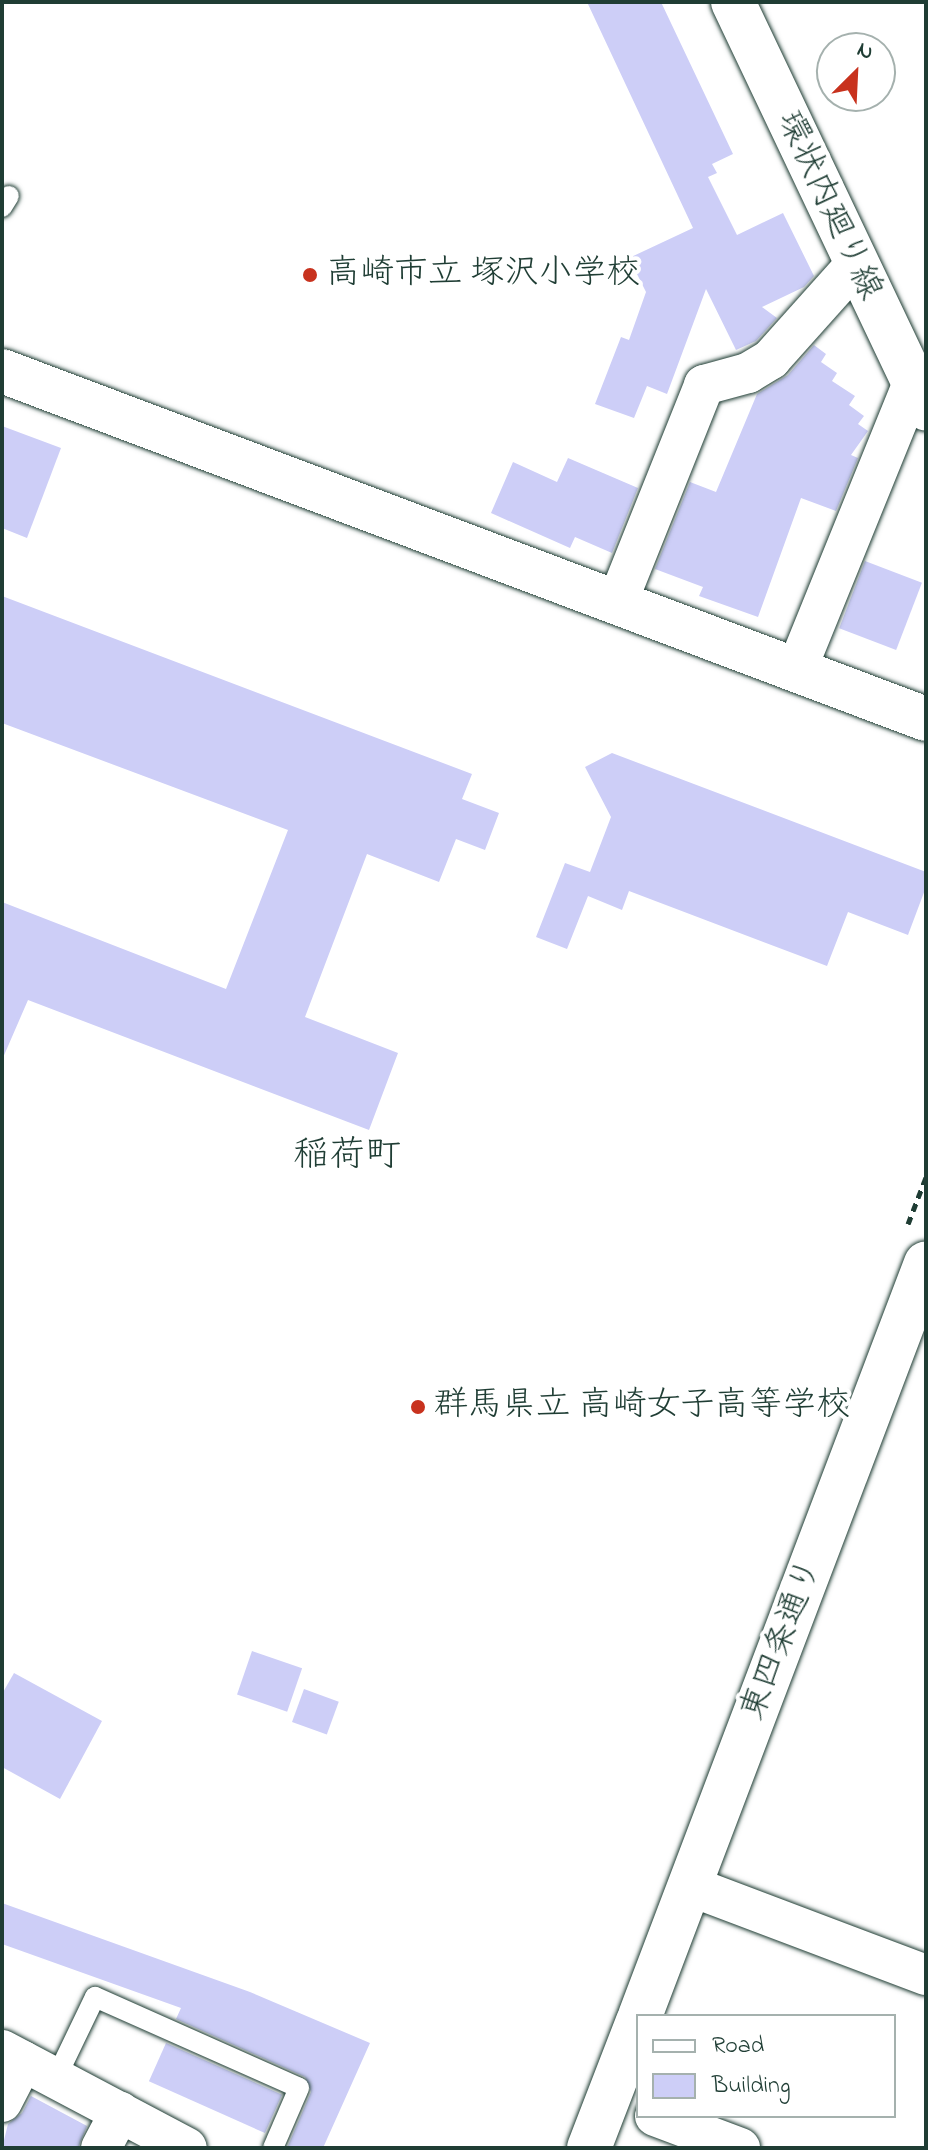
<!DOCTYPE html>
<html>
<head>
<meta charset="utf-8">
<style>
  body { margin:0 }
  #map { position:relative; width:928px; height:2150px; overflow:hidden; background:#fff; font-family:"Indie Flower","Klee One",sans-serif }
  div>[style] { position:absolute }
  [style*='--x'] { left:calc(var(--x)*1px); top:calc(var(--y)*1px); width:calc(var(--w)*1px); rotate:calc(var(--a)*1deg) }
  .building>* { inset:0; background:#cdcef7; transform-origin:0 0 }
  .path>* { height:5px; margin-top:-2.5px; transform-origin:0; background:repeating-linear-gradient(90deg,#1f3d34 0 8px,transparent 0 14px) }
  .roads { filter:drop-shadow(0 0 2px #1f3d34) drop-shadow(0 0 2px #1f3d34) }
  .lane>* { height:20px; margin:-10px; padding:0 10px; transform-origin:10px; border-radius:10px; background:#fff }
  .street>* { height:40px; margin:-20px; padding:0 20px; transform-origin:20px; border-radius:20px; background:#fff }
  .secondary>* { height:44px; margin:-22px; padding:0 22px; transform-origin:22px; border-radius:22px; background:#fff }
  .dots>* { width:22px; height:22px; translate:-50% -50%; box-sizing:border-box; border:4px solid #fff; border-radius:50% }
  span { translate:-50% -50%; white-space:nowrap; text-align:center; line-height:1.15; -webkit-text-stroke:8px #fff; paint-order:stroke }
  .street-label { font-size:34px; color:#1f3d34 }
  .poi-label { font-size:34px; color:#1f3d34 }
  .left { translate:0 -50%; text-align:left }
  .neighbourhood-label { font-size:36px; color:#1f3d34 }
  .frame { position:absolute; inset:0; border:4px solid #1f3d34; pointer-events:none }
  .legend { position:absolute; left:636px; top:2014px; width:260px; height:104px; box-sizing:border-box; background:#fff; border:2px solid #a5b1ae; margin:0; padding:10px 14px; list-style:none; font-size:24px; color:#1f3d34 }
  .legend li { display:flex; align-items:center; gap:16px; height:40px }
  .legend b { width:40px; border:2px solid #a5b1ae }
  .north { position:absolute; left:816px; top:32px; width:80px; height:80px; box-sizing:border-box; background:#fff; border:2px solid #a5b1ae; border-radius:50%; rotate:24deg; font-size:22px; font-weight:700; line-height:32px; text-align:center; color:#1f3d34 }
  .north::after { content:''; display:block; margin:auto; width:28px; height:36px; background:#c8321e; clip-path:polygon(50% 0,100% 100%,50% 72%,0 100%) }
</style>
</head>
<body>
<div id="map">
  <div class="building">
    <div style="clip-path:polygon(587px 2px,661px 2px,733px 154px,712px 164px,717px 173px,708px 177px,737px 235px,783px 213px,814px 276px,804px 287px,762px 307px,777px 318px,756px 341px,736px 350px,706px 289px,667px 394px,647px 386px,634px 418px,595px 404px,621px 337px,629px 340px,646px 292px,629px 258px,693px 228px)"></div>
    <div style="clip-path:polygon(814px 345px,826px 354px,821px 362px,837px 373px,832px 381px,855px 396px,849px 405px,864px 416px,858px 424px,868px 431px,851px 455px,858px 458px,836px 511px,801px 498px,758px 617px,699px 596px,703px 587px,655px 569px,690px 482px,716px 492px,757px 394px,788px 375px)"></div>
    <div style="clip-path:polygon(2px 426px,61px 448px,27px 538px,2px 528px)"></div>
    <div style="clip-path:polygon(568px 458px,638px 488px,612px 553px,575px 537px,570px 548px,491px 513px,513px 462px,557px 482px)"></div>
    <div style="left:865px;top:561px;width:61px;height:72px;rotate:21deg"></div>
    <div style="clip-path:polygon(2px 596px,472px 774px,462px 799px,499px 813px,485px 850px,456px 839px,439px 882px,367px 854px,305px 1017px,398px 1053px,369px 1130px,28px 1000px,2px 1060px,2px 902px,226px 989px,288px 830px,2px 723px)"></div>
    <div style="clip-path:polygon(612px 753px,926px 872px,926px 887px,908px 935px,848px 912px,827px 966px,629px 891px,622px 910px,588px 896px,567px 949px,536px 937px,565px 863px,590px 872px,611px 817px,585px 767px)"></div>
    <div style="left:252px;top:1651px;width:53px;height:46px;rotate:19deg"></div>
    <div style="clip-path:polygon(14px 1673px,102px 1721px,60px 1799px,2px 1767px,2px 1694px)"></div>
    <div style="left:304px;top:1689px;width:37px;height:35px;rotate:20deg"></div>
    <div style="clip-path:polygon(2px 1903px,250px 1992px,370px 2043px,323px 2148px,287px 2148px,311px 2092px,305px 2077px,176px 2019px,181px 2008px,2px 1944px)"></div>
    <div style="left:166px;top:2043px;width:127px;height:42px;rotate:24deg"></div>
    <div style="clip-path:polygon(31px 2096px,87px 2126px,78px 2148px,2px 2148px,8px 2124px,22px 2113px)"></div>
  </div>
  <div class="path">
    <div style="--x:908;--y:1224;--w:50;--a:-69"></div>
  </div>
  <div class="roads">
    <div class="lane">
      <div style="--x:2;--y:207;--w:13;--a:-58"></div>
      <div style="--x:56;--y:2078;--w:90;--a:-64.3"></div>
      <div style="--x:95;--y:1997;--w:223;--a:24"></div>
      <div style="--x:299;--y:2088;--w:65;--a:113.4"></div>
    </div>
    <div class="street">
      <div style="--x:617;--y:603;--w:235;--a:-68.2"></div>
      <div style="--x:704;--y:385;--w:46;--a:-15.3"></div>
      <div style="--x:748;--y:373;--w:27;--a:-31"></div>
      <div style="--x:771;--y:359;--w:126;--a:-48.2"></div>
      <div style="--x:796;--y:671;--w:314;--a:-67.9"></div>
      <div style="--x:690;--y:1886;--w:252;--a:20.7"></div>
      <div style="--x:2;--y:2050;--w:209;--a:27.9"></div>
      <div style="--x:2;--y:2102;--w:46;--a:-62.9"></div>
      <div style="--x:655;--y:2116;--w:91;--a:20.6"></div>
      <div style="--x:101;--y:2148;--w:41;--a:-62.2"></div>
    </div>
    <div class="secondary">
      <div style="--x:733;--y:2;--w:450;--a:64.6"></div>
      <div style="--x:2;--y:371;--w:987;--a:20.64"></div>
      <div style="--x:640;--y:2016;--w:805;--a:-69.2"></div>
      <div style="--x:589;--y:2148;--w:136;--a:-68.9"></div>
    </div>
  </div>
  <div class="dots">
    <div style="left:310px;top:275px;background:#c8321e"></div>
    <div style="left:418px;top:1407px;background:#c8321e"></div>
  </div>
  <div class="street-label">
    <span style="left:828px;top:206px;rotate:65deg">環状内廻り線</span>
    <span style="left:783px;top:1640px;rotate:-69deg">東四条通り</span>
  </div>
  <div class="poi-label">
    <span class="left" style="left:326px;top:275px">高崎市立 塚沢小学校</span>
    <span class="left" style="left:434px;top:1407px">群馬県立 高崎女子高等学校</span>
  </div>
  <div class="neighbourhood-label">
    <span style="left:347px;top:1157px">稲荷町</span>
  </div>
  <div class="frame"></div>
  <ul class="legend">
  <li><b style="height:10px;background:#fff"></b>Road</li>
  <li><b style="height:22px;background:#cdcef7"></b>Building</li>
  </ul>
  <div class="north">N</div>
</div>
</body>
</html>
